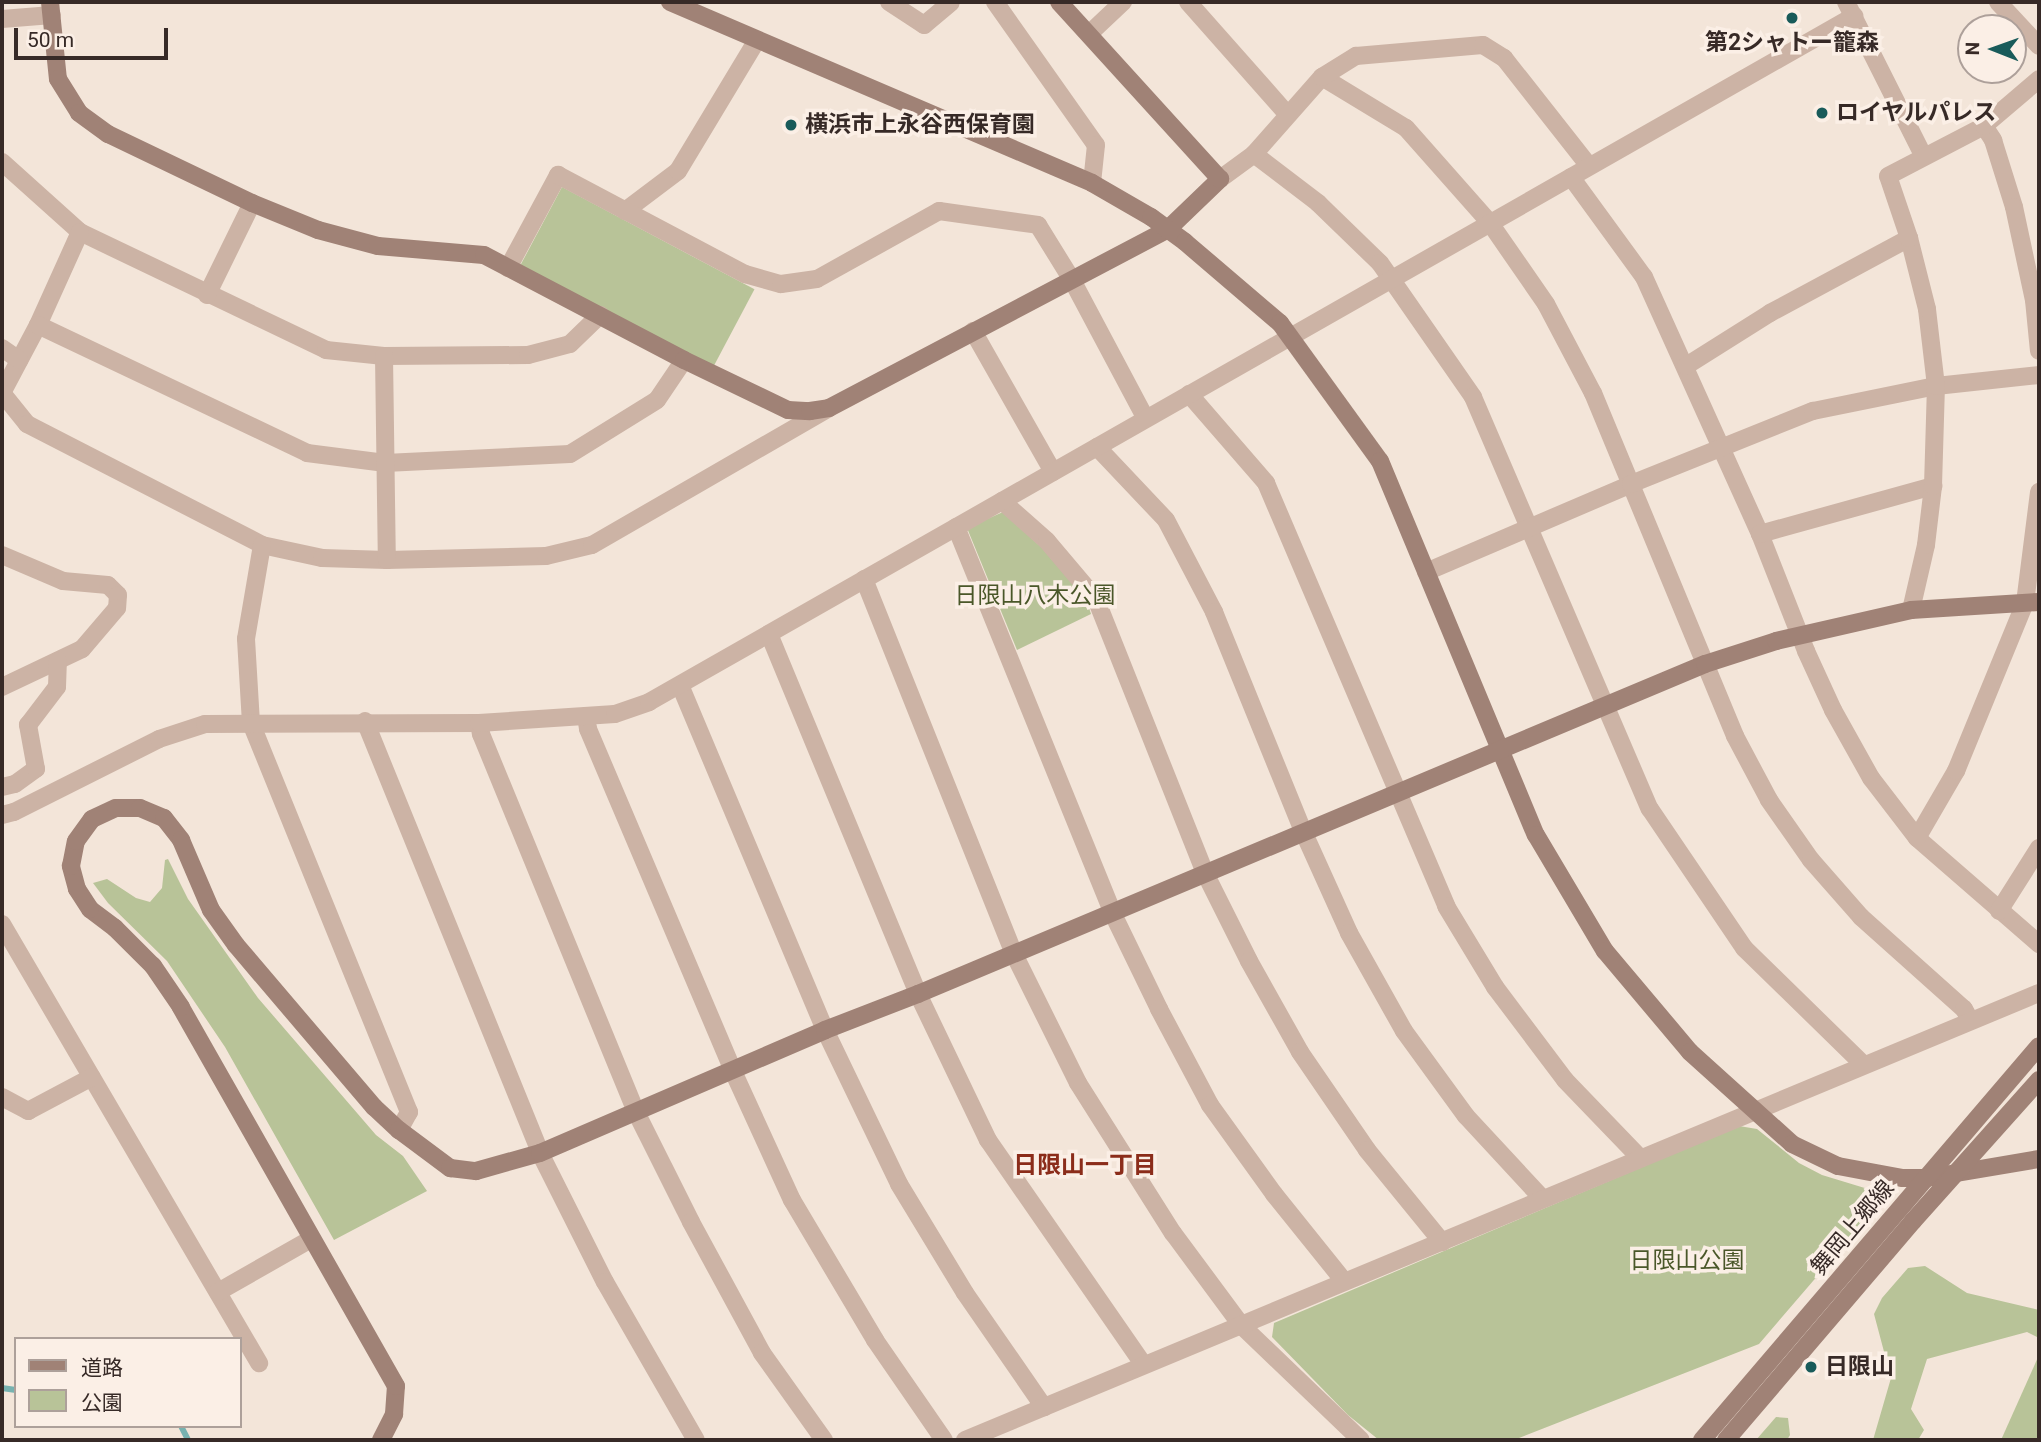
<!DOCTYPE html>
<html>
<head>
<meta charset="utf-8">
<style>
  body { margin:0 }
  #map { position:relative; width:2041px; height:1442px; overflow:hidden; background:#f3e5d9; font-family:Roboto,"Noto Sans JP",sans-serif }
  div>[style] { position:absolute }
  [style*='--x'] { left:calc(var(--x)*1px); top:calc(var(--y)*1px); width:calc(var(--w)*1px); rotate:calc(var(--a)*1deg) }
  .green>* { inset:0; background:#b8c398; transform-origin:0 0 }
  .stream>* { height:6px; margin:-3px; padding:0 3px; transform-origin:3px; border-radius:3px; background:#77b2b0 }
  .street>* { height:18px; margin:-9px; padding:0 9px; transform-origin:9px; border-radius:9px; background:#ccb3a5 }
  .secondary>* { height:18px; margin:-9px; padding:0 9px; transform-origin:9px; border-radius:9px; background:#a08276 }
  .dots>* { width:19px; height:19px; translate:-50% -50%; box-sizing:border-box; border:4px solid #fbefe6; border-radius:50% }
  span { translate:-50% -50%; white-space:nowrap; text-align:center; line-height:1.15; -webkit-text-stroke:7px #fbefe6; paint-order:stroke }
  .poi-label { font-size:23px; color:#372a27; font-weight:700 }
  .left { translate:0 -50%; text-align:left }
  .park-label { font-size:23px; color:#4a5729 }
  .street-label { font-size:23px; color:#372a27 }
  .neighbourhood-label { font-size:24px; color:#8b2c1a; font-weight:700 }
  .frame { position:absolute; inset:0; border:4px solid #372a27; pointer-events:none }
  .legend { position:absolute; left:14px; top:1337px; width:228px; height:91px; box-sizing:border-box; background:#fbefe6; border:2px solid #ada09a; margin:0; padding:9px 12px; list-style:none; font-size:21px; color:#372a27 }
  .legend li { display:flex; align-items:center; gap:14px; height:35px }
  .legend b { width:35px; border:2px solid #ada09a }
  .north { position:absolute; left:1957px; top:14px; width:70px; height:70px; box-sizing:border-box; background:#fbefe6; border:2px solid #ada09a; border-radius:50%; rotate:271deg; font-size:19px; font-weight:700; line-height:28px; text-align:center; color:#372a27 }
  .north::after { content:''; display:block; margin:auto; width:24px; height:32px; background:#195b5a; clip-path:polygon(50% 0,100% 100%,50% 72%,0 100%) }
  .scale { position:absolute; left:14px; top:28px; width:154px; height:32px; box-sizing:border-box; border:4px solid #372a27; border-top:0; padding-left:9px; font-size:21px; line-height:24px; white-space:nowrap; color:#372a27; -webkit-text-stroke:5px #fbefe6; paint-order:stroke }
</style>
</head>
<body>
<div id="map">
  <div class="green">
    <div style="left:562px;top:187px;width:218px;height:89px;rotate:28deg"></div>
    <div style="clip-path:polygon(1003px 512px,1042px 548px,1086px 599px,1091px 614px,1017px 650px,967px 528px)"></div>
    <div style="clip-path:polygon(168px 859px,188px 899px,258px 998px,376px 1135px,403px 1156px,427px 1191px,334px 1240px,225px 1047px,167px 961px,108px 903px,93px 883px,107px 879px,136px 898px,150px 902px,162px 888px,165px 860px)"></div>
    <div style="clip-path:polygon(1739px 1126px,1757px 1129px,1799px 1163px,1822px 1175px,1868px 1189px,1874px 1210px,1759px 1344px,1514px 1440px,1379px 1440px,1348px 1415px,1272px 1337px,1274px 1323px)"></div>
    <div style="clip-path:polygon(1925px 1266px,1967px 1293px,2039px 1310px,2039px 1338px,2027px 1332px,1927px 1359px,1911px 1409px,1924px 1430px,1918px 1440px,1873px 1440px,1891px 1378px,1874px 1314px,1882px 1298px,1908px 1268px)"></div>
    <div style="clip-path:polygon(2039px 1355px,2039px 1440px,2001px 1440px)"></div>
    <div style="clip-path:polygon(1776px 1417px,1788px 1418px,1790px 1435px,1787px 1440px,1756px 1440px)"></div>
  </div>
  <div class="stream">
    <div style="--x:2;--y:1388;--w:14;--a:8"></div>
    <div style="--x:181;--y:1426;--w:16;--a:63"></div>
  </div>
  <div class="street">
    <div style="--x:889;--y:2;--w:42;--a:33.3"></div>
    <div style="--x:924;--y:25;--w:35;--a:-40"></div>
    <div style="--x:995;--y:2;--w:175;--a:54.8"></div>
    <div style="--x:1096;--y:145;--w:38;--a:96"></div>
    <div style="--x:1188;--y:2;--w:149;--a:48.5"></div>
    <div style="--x:1846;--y:2;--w:171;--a:63.3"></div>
    <div style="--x:1998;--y:2;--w:60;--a:47"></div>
    <div style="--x:2;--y:19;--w:50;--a:-4.6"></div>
    <div style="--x:1089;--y:34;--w:47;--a:-43.3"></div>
    <div style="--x:1322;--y:77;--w:98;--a:31.3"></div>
    <div style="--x:1406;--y:128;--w:127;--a:48.5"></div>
    <div style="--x:1490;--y:223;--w:98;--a:55.3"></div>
    <div style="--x:1546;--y:304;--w:101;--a:62.2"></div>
    <div style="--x:1593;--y:393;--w:371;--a:67.5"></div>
    <div style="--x:1735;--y:736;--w:72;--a:62"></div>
    <div style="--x:1769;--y:800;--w:73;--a:55"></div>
    <div style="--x:1811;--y:860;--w:76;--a:48.7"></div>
    <div style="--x:1861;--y:917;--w:138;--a:41.8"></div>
    <div style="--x:1964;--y:1009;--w:13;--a:61"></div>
    <div style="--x:1984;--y:126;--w:17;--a:57"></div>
    <div style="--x:1993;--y:140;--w:70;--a:72.6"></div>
    <div style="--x:2014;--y:207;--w:95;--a:77.9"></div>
    <div style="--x:2034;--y:300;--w:51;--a:84.4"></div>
    <div style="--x:1254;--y:154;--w:81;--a:37.4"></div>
    <div style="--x:1318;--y:203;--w:86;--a:44.1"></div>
    <div style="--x:1380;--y:263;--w:163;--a:55.2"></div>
    <div style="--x:1473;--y:397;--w:448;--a:66.8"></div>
    <div style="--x:1650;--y:809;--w:168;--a:55.9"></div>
    <div style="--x:1744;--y:948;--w:166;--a:44.3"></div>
    <div style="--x:2;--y:162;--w:105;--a:41.9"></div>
    <div style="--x:80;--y:232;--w:273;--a:25.6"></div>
    <div style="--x:326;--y:350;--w:58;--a:5.9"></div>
    <div style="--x:384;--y:356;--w:144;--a:-0.4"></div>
    <div style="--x:528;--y:355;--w:43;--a:-14.7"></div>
    <div style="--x:570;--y:344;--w:42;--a:-44"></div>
    <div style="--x:1571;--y:177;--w:124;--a:53.9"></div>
    <div style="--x:1644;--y:277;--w:282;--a:65.7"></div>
    <div style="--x:1760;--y:534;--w:126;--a:68.5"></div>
    <div style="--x:1806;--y:651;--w:65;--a:65.4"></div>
    <div style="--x:1833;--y:710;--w:78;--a:60.8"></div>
    <div style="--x:1871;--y:778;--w:76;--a:52.5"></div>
    <div style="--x:1917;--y:838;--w:162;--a:41"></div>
    <div style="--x:1220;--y:179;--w:42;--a:-36.3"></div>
    <div style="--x:1254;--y:154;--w:103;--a:-48.6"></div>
    <div style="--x:1322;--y:77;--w:40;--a:-32"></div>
    <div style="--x:1356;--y:56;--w:127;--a:-5"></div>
    <div style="--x:1483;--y:45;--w:25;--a:32"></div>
    <div style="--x:1504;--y:58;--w:137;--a:51.8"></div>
    <div style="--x:625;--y:211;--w:66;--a:-37"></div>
    <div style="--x:678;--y:171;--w:153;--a:-58.9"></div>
    <div style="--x:80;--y:232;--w:102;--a:114.3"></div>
    <div style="--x:38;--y:325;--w:77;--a:117.9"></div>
    <div style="--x:2;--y:393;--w:40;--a:51"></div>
    <div style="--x:27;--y:424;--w:264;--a:27.2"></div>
    <div style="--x:262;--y:545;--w:61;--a:12.2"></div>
    <div style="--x:322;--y:558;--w:65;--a:1.8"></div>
    <div style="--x:387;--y:560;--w:159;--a:-1.4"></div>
    <div style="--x:546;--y:556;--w:47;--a:-13.4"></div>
    <div style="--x:592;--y:545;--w:274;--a:-30"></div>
    <div style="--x:508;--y:268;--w:106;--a:-61.7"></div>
    <div style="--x:558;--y:175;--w:212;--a:27.9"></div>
    <div style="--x:745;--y:274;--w:37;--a:16"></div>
    <div style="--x:781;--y:284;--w:36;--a:-8"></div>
    <div style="--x:817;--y:279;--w:140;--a:-29.1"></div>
    <div style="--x:939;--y:211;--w:100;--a:8"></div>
    <div style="--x:1038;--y:225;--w:65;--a:58.3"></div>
    <div style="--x:1072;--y:280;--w:157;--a:62"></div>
    <div style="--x:207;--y:295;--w:102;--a:-63.9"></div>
    <div style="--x:38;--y:325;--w:298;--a:25.4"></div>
    <div style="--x:307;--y:453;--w:79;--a:7.3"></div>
    <div style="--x:385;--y:463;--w:185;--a:-2.8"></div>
    <div style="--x:570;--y:454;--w:102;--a:-31.8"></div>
    <div style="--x:657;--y:400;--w:48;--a:-56"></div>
    <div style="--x:973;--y:331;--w:162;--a:60.4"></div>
    <div style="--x:2;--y:348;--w:21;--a:35"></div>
    <div style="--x:384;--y:356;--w:204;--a:89.2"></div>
    <div style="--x:1686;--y:366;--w:99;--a:-32.2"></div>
    <div style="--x:1770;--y:313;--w:158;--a:-28.3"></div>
    <div style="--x:1189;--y:394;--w:118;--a:49.1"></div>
    <div style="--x:1266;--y:483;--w:460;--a:66.9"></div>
    <div style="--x:1446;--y:906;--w:95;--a:58.8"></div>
    <div style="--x:1495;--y:987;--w:116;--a:53"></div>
    <div style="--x:1565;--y:1080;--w:108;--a:46.1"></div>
    <div style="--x:1097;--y:447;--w:100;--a:46.6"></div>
    <div style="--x:1166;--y:520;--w:104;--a:62.4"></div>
    <div style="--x:1214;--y:612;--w:236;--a:67.9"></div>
    <div style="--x:1303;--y:831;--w:112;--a:65.7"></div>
    <div style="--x:1349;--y:933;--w:112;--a:60.7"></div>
    <div style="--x:1404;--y:1031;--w:105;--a:53.9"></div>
    <div style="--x:1466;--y:1116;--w:112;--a:47.2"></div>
    <div style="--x:1002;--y:501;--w:60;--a:41.6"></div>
    <div style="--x:1047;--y:541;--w:76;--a:49.8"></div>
    <div style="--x:1096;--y:599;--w:295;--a:68.3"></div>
    <div style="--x:1205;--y:873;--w:98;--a:63.4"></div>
    <div style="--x:1249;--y:961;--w:104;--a:60.7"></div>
    <div style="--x:1300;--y:1052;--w:119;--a:55.6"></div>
    <div style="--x:1367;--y:1150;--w:119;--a:50.8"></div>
    <div style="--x:956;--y:527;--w:415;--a:67.9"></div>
    <div style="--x:1112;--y:912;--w:108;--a:64.1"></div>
    <div style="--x:1159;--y:1009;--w:109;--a:62"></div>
    <div style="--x:1210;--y:1105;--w:110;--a:54.3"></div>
    <div style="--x:1274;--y:1194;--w:112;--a:51.2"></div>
    <div style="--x:1760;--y:534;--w:180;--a:-15.5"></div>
    <div style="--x:262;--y:545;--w:95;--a:99.7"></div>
    <div style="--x:246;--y:639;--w:84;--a:86.6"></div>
    <div style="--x:251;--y:723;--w:420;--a:67.9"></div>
    <div style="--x:409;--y:1112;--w:21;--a:119"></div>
    <div style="--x:2;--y:555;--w:66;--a:23.1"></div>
    <div style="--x:63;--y:581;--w:45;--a:5.1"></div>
    <div style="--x:108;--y:585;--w:14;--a:45"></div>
    <div style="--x:118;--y:595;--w:13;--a:94"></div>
    <div style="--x:117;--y:608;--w:54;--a:130.5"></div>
    <div style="--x:82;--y:649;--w:89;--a:154.6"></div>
    <div style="--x:1426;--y:572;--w:223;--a:-23.2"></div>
    <div style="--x:1631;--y:484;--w:196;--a:-21.9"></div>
    <div style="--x:1813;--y:411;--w:126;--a:-11.5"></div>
    <div style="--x:1936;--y:386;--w:104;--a:-6.1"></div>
    <div style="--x:864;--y:579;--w:402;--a:68.2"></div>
    <div style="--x:1013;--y:952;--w:146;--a:63.6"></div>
    <div style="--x:1078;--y:1083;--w:178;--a:57.7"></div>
    <div style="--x:1173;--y:1233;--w:114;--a:53.5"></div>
    <div style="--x:1241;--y:1325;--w:166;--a:43.8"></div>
    <div style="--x:1911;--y:610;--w:67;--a:-77"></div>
    <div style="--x:1926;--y:545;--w:59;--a:-83.2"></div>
    <div style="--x:1933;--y:486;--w:100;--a:-88.3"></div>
    <div style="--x:1936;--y:386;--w:78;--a:-96.7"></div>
    <div style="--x:1927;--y:309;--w:73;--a:-104.2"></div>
    <div style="--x:1909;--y:238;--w:65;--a:-108.7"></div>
    <div style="--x:1888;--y:176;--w:108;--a:-27.5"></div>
    <div style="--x:1984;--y:126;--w:72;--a:-40.5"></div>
    <div style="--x:769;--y:634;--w:390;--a:67.5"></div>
    <div style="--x:918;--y:994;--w:162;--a:64.4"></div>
    <div style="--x:988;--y:1140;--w:272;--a:55.3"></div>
    <div style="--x:680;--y:685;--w:374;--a:67.2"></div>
    <div style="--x:825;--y:1030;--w:171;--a:64.3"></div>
    <div style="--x:899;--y:1184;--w:127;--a:58.8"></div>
    <div style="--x:965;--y:1293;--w:139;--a:55.3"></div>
    <div style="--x:586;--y:716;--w:13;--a:81"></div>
    <div style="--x:588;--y:729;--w:369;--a:67"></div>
    <div style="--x:732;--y:1069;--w:144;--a:65.4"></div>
    <div style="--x:792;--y:1200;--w:163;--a:59.3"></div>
    <div style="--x:875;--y:1340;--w:121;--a:55.4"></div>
    <div style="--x:365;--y:721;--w:466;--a:67.9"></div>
    <div style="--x:540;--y:1153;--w:144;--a:63.3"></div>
    <div style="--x:605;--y:1282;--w:182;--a:60.1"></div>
    <div style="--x:479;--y:723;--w:11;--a:80"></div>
    <div style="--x:481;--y:734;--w:406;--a:67.7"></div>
    <div style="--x:635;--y:1110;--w:125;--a:63.4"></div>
    <div style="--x:691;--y:1222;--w:149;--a:61.5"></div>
    <div style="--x:762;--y:1353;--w:107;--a:54.5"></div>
    <div style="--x:2;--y:787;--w:13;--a:-13"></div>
    <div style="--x:15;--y:784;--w:26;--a:-36"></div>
    <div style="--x:36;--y:769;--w:45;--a:-100.3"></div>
    <div style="--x:28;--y:725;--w:48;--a:-52.7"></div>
    <div style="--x:57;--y:687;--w:26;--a:-88"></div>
    <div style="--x:2;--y:815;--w:12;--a:-14"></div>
    <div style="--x:14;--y:812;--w:162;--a:-26.7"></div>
    <div style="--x:159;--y:739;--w:48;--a:-18.1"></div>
    <div style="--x:205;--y:724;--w:274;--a:-0.2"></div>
    <div style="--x:479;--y:723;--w:136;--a:-3.8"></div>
    <div style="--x:615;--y:714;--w:36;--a:-19"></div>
    <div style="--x:649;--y:702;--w:1387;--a:-29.65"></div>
    <div style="--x:1917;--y:838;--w:78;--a:-59.8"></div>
    <div style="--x:1956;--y:771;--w:182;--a:-67.7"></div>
    <div style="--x:2025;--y:603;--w:112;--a:-82.8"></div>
    <div style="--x:1999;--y:911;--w:75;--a:-57.6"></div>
    <div style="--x:2;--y:924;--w:509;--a:59.65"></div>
    <div style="--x:2;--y:1097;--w:30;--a:28"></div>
    <div style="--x:28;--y:1111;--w:72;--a:-28"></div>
    <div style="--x:218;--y:1292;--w:107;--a:-29.7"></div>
    <div style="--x:965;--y:1440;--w:1163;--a:-22.6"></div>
  </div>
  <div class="secondary">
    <div style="--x:50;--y:2;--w:77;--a:84.1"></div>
    <div style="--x:58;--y:79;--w:40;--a:58"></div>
    <div style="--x:79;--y:113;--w:36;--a:36"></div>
    <div style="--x:108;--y:134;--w:160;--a:25.6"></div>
    <div style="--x:252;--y:203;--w:71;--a:22.2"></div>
    <div style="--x:318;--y:230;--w:62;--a:14.9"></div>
    <div style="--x:378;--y:246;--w:106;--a:4.9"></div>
    <div style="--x:484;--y:255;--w:226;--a:27.7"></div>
    <div style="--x:684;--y:360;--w:115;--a:25.7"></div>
    <div style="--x:788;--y:410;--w:22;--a:3"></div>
    <div style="--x:810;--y:411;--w:19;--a:-9"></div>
    <div style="--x:829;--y:408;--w:382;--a:-27.8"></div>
    <div style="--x:1167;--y:230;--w:74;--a:-43.9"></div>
    <div style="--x:1220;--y:179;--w:239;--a:-132.3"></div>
    <div style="--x:670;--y:2;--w:459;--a:23.2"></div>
    <div style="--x:1092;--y:183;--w:68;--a:30"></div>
    <div style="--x:1151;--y:217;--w:42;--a:36.3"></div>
    <div style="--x:1185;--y:242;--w:125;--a:40.5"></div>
    <div style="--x:1280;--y:323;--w:170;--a:54.1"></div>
    <div style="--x:1380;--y:461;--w:405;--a:67.4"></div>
    <div style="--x:1536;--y:835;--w:135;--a:59.3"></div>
    <div style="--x:1605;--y:951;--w:132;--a:49.9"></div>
    <div style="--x:1690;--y:1052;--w:137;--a:42"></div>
    <div style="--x:1792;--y:1144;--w:51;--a:25.6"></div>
    <div style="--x:1838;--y:1166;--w:66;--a:10.5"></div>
    <div style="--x:1903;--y:1178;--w:24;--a:0"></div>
    <div style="--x:1927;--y:1178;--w:114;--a:-9.6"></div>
    <div style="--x:381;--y:1440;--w:29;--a:-63"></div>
    <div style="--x:394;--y:1414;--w:28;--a:-86"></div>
    <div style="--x:396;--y:1386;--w:436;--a:-119.6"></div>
    <div style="--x:181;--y:1007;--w:50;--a:-124.3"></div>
    <div style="--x:153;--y:966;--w:54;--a:-135"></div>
    <div style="--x:115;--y:928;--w:31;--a:-143"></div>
    <div style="--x:90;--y:909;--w:24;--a:-123"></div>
    <div style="--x:77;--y:889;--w:24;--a:-105"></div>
    <div style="--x:71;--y:866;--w:25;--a:-79"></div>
    <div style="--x:76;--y:841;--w:27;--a:-54"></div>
    <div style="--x:92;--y:819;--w:26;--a:-25"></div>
    <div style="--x:116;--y:808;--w:24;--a:0"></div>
    <div style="--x:140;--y:808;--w:26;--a:23"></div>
    <div style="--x:164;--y:818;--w:28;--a:52"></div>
    <div style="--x:181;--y:840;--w:76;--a:66.8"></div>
    <div style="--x:211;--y:910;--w:43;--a:54.5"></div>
    <div style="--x:236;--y:945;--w:213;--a:49.6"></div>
    <div style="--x:374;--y:1107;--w:34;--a:43"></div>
    <div style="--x:399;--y:1130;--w:64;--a:36.7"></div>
    <div style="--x:450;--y:1168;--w:26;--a:7"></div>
    <div style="--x:476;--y:1171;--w:66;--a:-15.7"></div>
    <div style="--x:540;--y:1153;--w:310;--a:-23.3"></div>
    <div style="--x:825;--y:1030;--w:100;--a:-21.2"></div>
    <div style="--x:918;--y:994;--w:853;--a:-22.75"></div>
    <div style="--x:1705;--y:664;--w:75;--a:-17.9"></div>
    <div style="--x:1776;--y:641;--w:139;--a:-12.9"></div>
    <div style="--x:1911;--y:610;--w:128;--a:-3.6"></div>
    <div style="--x:1702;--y:1440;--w:518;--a:-49.46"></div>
    <div style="--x:1726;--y:1440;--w:288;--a:-49.5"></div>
    <div style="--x:1913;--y:1221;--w:189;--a:-48.2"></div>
  </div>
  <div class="dots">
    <div style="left:1792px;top:18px;background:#195b5a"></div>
    <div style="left:1822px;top:113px;background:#195b5a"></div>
    <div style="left:791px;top:125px;background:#195b5a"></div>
    <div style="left:1811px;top:1367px;background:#195b5a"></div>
  </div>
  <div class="poi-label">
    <span style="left:1792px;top:43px">第2シャトー籠森</span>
    <span class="left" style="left:1836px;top:113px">ロイヤルパレス</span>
    <span class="left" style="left:805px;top:125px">横浜市上永谷西保育園</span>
    <span class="left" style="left:1825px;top:1367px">日限山</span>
  </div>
  <div class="park-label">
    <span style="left:1035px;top:596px">日限山八木公園</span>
    <span style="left:1687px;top:1261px">日限山公園</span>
  </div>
  <div class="street-label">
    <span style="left:1853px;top:1228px;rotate:-50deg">舞岡上郷線</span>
  </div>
  <div class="neighbourhood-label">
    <span style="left:1085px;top:1166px">日限山一丁目</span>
  </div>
  <div class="frame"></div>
  <ul class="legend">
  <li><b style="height:9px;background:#a08276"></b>道路</li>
  <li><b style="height:19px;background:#b8c398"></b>公園</li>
  </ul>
  <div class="north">N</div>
  <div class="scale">50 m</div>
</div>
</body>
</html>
